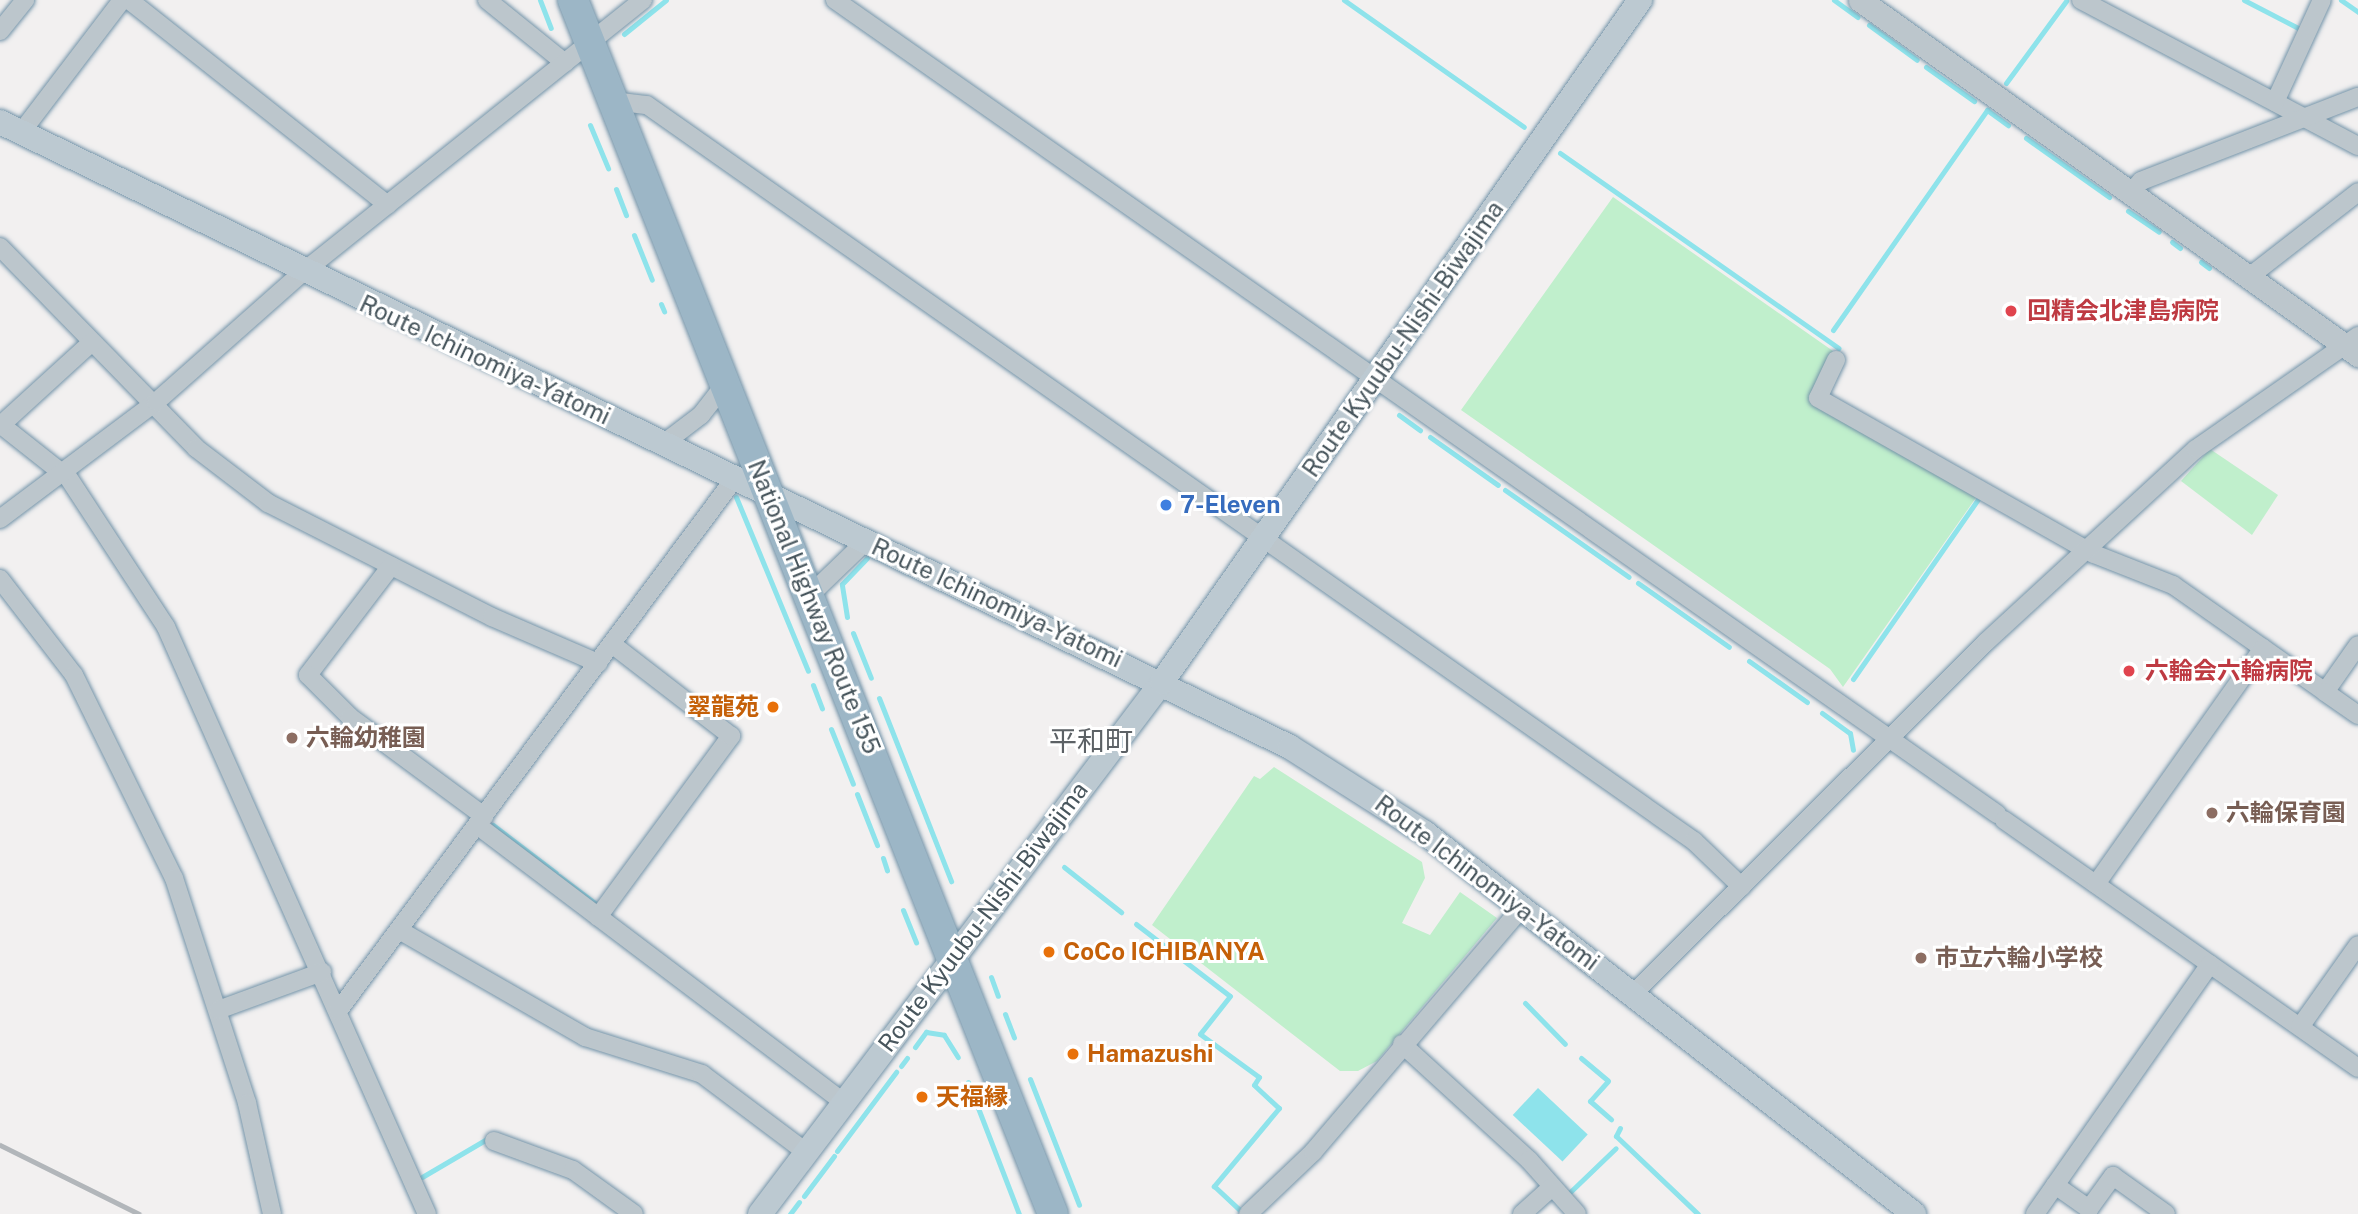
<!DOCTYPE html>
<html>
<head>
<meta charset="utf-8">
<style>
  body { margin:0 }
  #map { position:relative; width:2358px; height:1214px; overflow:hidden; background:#f2f0f0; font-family:"Public Sans","Noto Sans JP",sans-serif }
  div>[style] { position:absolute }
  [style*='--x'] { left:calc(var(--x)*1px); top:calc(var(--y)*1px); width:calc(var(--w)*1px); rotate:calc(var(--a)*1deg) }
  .green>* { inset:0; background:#c0efcc }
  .water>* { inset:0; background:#8ee3eb; transform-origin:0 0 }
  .stream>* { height:5px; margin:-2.5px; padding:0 2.5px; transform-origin:2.5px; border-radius:2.5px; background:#8ee3eb }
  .roads { filter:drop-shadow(0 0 2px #7494a9) drop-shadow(0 0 2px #7494a9) }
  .minor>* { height:18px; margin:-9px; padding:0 9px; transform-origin:9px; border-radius:9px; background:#bcc6cc }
  .tertiary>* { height:23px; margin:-11.5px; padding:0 11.5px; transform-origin:11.5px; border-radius:11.5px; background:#bcc6cc }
  .secondary>* { height:24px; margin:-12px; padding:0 12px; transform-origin:12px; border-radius:12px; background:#bcc9d1 }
  .trunk>* { height:30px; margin:-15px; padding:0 15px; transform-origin:15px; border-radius:15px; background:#9cb6c6 }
  .rail>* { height:5px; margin:-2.5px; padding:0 2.5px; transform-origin:2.5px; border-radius:2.5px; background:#b2b6ba }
  .dots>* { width:19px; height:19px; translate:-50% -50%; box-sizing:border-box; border:4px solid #fff; border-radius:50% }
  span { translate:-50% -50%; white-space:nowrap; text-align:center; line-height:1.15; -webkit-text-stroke:6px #fff; paint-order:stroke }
  .health-label { font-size:24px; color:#be3a42; font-weight:700 }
  .left { translate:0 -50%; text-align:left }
  .street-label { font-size:24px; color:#48565d }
  .shop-label { font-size:24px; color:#366cbe; font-weight:700 }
  .food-label { font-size:24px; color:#c56008; font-weight:700 }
  .right { translate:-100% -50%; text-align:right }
  .education-label { font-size:24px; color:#785e54; font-weight:700 }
  .quarter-label { font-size:28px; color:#5c6165 }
</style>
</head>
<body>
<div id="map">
  <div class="green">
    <div style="clip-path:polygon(1613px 197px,1833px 351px,1810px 399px,1980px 492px,1843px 687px,1830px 669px,1461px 410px)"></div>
    <div style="clip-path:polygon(2210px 449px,2278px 495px,2252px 535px,2181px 481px)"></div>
    <div style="clip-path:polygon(1274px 767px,1422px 862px,1425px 878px,1402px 923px,1430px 935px,1460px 892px,1497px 918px,1377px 1061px,1358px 1071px,1340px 1071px,1152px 925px,1254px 776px,1260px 779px)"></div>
  </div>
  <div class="water">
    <div style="left:1538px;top:1088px;width:68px;height:37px;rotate:43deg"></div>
  </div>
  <div class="stream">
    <div style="--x:540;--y:0;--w:30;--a:69"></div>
    <div style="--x:1344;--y:0;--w:220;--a:35.2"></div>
    <div style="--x:1834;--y:0;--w:29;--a:36"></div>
    <div style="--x:2244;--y:0;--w:61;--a:27.4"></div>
    <div style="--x:2341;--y:0;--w:21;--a:35"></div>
    <div style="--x:1869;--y:25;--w:59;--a:36.1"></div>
    <div style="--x:624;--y:34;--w:54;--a:-39"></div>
    <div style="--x:1926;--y:67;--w:59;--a:35.3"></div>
    <div style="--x:2006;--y:83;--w:102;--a:-53.8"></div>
    <div style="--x:590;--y:125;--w:47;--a:67.3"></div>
    <div style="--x:2026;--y:138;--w:102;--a:35.4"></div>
    <div style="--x:1560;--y:153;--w:340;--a:35"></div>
    <div style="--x:616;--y:189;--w:28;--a:69"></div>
    <div style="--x:2128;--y:211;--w:37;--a:34"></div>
    <div style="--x:634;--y:235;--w:48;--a:68.2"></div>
    <div style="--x:2172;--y:242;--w:10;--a:37"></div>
    <div style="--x:2201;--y:262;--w:10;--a:37"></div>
    <div style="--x:661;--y:304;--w:8;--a:67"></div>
    <div style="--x:1833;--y:330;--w:269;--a:-55"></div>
    <div style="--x:1987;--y:110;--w:26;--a:36"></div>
    <div style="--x:1399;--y:415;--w:26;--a:36"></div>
    <div style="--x:1430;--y:437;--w:83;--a:35.2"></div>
    <div style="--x:1505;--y:490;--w:151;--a:35.1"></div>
    <div style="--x:736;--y:497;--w:188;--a:67.5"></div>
    <div style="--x:1638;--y:583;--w:111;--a:35.1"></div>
    <div style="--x:847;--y:617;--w:33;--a:-99"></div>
    <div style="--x:842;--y:584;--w:36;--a:-46"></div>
    <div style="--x:853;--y:633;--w:48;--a:68.2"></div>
    <div style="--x:1749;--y:661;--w:71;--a:35.3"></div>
    <div style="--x:1853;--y:679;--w:224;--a:-55.2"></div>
    <div style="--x:813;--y:685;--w:25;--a:69"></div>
    <div style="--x:879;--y:698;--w:197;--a:68.5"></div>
    <div style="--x:1822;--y:713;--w:34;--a:36"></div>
    <div style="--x:1850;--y:733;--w:17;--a:80"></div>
    <div style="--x:831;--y:729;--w:59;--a:68.2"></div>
    <div style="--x:857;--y:794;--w:55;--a:68.6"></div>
    <div style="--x:493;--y:825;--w:79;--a:37.3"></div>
    <div style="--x:883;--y:858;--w:13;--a:72"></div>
    <div style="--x:1064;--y:867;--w:73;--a:38.3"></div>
    <div style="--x:559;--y:876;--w:46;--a:37.1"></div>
    <div style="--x:903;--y:910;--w:35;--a:68"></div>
    <div style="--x:1136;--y:924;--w:118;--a:37.5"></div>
    <div style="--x:1230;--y:996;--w:48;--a:128.3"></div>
    <div style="--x:1200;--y:1034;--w:73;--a:36.1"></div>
    <div style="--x:1259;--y:1077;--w:9;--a:122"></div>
    <div style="--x:1254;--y:1085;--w:34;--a:43"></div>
    <div style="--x:1279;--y:1108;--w:102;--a:129.8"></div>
    <div style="--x:1214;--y:1186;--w:35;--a:43"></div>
    <div style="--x:991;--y:977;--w:20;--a:70"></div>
    <div style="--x:1525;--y:1003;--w:57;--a:45.7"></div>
    <div style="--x:1005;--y:1014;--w:25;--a:69"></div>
    <div style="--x:915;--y:1047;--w:19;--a:-54"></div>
    <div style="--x:926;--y:1032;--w:18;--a:9"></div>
    <div style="--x:944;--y:1035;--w:26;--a:58"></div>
    <div style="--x:1581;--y:1058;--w:35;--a:40"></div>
    <div style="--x:1608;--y:1081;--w:27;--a:132"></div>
    <div style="--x:1590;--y:1101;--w:28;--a:41"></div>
    <div style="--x:901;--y:1066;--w:10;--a:-53"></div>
    <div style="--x:1030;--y:1079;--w:135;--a:68.7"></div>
    <div style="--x:968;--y:1082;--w:142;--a:68.9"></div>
    <div style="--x:1620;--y:1128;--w:9;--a:117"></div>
    <div style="--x:1616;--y:1136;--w:113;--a:43.6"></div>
    <div style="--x:837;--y:1151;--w:99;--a:-53.2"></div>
    <div style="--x:422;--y:1177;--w:81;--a:-30.4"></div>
    <div style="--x:1568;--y:1194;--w:66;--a:-43.8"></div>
    <div style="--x:804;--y:1196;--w:50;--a:-53.1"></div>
    <div style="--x:790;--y:1214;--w:15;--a:-53"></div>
  </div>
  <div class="roads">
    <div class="minor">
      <div style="--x:129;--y:0;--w:330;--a:38.4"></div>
      <div style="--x:487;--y:0;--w:100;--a:38.9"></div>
      <div style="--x:835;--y:0;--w:1419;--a:35.01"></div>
      <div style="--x:2081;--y:0;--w:313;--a:27.8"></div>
      <div style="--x:0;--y:31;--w:40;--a:-51"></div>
      <div style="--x:613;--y:101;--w:34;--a:7"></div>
      <div style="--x:647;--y:105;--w:1280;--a:35.11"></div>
      <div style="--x:1694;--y:841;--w:66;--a:43.8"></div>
      <div style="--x:2275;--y:102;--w:112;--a:-65.3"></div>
      <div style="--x:20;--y:134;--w:168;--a:-52.7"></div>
      <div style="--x:2130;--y:193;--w:16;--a:-47"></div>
      <div style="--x:2141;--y:181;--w:233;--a:-21.2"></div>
      <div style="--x:0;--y:247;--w:281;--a:45.7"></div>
      <div style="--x:196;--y:448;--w:91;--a:37.4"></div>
      <div style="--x:268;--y:503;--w:251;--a:27"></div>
      <div style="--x:492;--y:617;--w:116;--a:23.5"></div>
      <div style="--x:2249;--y:277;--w:138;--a:-37.9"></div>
      <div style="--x:1836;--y:360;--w:42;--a:115.3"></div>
      <div style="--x:1818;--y:398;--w:317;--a:29.5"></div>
      <div style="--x:2094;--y:554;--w:85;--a:21.4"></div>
      <div style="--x:2173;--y:585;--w:186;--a:35.1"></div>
      <div style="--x:2325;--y:692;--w:57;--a:-54.9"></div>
      <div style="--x:0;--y:424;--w:79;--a:38.3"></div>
      <div style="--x:1;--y:425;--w:123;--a:-42.4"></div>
      <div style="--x:663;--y:444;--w:48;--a:-37.3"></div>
      <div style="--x:701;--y:415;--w:37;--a:-52"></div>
      <div style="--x:64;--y:471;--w:186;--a:56.8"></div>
      <div style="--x:166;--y:627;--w:642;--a:66.03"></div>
      <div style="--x:0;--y:519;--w:195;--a:-36.9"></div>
      <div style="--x:156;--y:402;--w:195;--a:-41.5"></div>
      <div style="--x:302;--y:273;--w:437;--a:-38.7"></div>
      <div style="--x:391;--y:566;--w:137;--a:127.3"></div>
      <div style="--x:308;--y:675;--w:59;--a:45"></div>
      <div style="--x:350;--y:717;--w:167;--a:36.5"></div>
      <div style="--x:0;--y:579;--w:121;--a:52.4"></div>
      <div style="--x:74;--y:675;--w:226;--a:63.8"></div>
      <div style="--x:174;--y:878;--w:237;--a:72"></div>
      <div style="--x:247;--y:1103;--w:114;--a:77.3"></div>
      <div style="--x:811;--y:594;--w:76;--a:-43.9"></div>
      <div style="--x:2325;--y:692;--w:40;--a:34.9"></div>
      <div style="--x:2004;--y:820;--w:432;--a:35"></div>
      <div style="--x:477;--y:825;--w:459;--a:37.1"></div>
      <div style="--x:2096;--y:884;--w:289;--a:-54.7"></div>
      <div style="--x:598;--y:917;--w:225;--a:-53.7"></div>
      <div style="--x:731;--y:736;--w:150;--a:-142.3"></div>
      <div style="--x:399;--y:930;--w:215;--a:29.9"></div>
      <div style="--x:585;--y:1037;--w:123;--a:17.5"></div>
      <div style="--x:702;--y:1074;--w:130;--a:36.9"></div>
      <div style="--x:1633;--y:994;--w:499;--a:-44.9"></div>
      <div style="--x:1986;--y:642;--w:285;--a:-42.6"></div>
      <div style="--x:2196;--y:449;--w:198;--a:-34.9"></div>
      <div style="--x:218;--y:1010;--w:111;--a:-20.1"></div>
      <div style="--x:338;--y:1011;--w:665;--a:-53.32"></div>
      <div style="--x:2300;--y:1027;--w:100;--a:-54.7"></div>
      <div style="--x:1402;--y:1044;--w:172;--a:42.4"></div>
      <div style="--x:1529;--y:1160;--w:72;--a:48.4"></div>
      <div style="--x:494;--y:1141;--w:84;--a:20.2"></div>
      <div style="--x:573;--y:1170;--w:75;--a:35.8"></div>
      <div style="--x:2055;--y:1185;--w:42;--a:35.2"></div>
      <div style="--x:2089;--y:1209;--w:41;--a:-54"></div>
      <div style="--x:2113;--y:1176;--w:65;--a:35.6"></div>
      <div style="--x:1248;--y:1214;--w:90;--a:-43.6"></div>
      <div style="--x:1313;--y:1152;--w:323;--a:-49.5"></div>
      <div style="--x:1522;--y:1214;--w:40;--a:-42"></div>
      <div style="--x:2035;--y:1214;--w:305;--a:-55"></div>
    </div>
    <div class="tertiary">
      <div style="--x:1860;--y:0;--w:612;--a:35.48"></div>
    </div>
    <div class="secondary">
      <div style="--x:0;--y:122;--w:1433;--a:25.85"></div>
      <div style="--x:1290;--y:747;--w:160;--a:32.5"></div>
      <div style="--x:1425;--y:833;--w:620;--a:37.92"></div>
      <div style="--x:760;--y:1214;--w:667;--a:-52.92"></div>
      <div style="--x:1162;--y:682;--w:833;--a:-54.97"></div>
    </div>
    <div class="trunk">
      <div style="--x:573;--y:0;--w:1305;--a:68.43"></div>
    </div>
  </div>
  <div class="rail">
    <div style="--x:0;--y:1145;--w:155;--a:26.4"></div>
  </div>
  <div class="dots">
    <div style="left:2011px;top:311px;background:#e0444e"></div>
    <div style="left:1166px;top:505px;background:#3f7fe0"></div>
    <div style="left:2129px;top:671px;background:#e0444e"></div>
    <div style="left:773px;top:707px;background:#e8710a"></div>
    <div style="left:292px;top:738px;background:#8d6e63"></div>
    <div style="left:2212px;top:813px;background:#8d6e63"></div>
    <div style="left:1049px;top:952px;background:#e8710a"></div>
    <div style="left:1921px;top:958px;background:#8d6e63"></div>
    <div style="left:1073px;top:1054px;background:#e8710a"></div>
    <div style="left:922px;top:1097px;background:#e8710a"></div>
  </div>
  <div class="health-label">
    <span class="left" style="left:2027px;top:311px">回精会北津島病院</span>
    <span class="left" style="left:2145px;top:671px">六輪会六輪病院</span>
  </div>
  <div class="street-label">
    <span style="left:1403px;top:339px;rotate:-55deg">Route Kyuubu-Nishi-Biwajima</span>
    <span style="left:485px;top:360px;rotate:25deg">Route Ichinomiya-Yatomi</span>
    <span style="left:997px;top:603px;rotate:25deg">Route Ichinomiya-Yatomi</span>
    <span style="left:814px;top:607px;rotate:68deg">National Highway Route 155</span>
    <span style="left:1487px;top:883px;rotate:37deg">Route Ichinomiya-Yatomi</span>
    <span style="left:983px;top:917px;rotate:-53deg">Route Kyuubu-Nishi-Biwajima</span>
  </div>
  <div class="shop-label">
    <span class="left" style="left:1180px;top:505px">7-Eleven</span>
  </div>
  <div class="food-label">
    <span class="right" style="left:759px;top:707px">翠龍苑</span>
    <span class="left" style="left:1063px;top:952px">CoCo ICHIBANYA</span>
    <span class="left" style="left:1087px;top:1054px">Hamazushi</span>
    <span class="left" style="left:936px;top:1097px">天福縁</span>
  </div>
  <div class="education-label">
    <span class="left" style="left:306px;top:738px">六輪幼稚園</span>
    <span class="left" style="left:2226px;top:813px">六輪保育園</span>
    <span class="left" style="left:1935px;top:958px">市立六輪小学校</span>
  </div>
  <div class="quarter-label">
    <span style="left:1091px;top:741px">平和町</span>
  </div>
</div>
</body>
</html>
